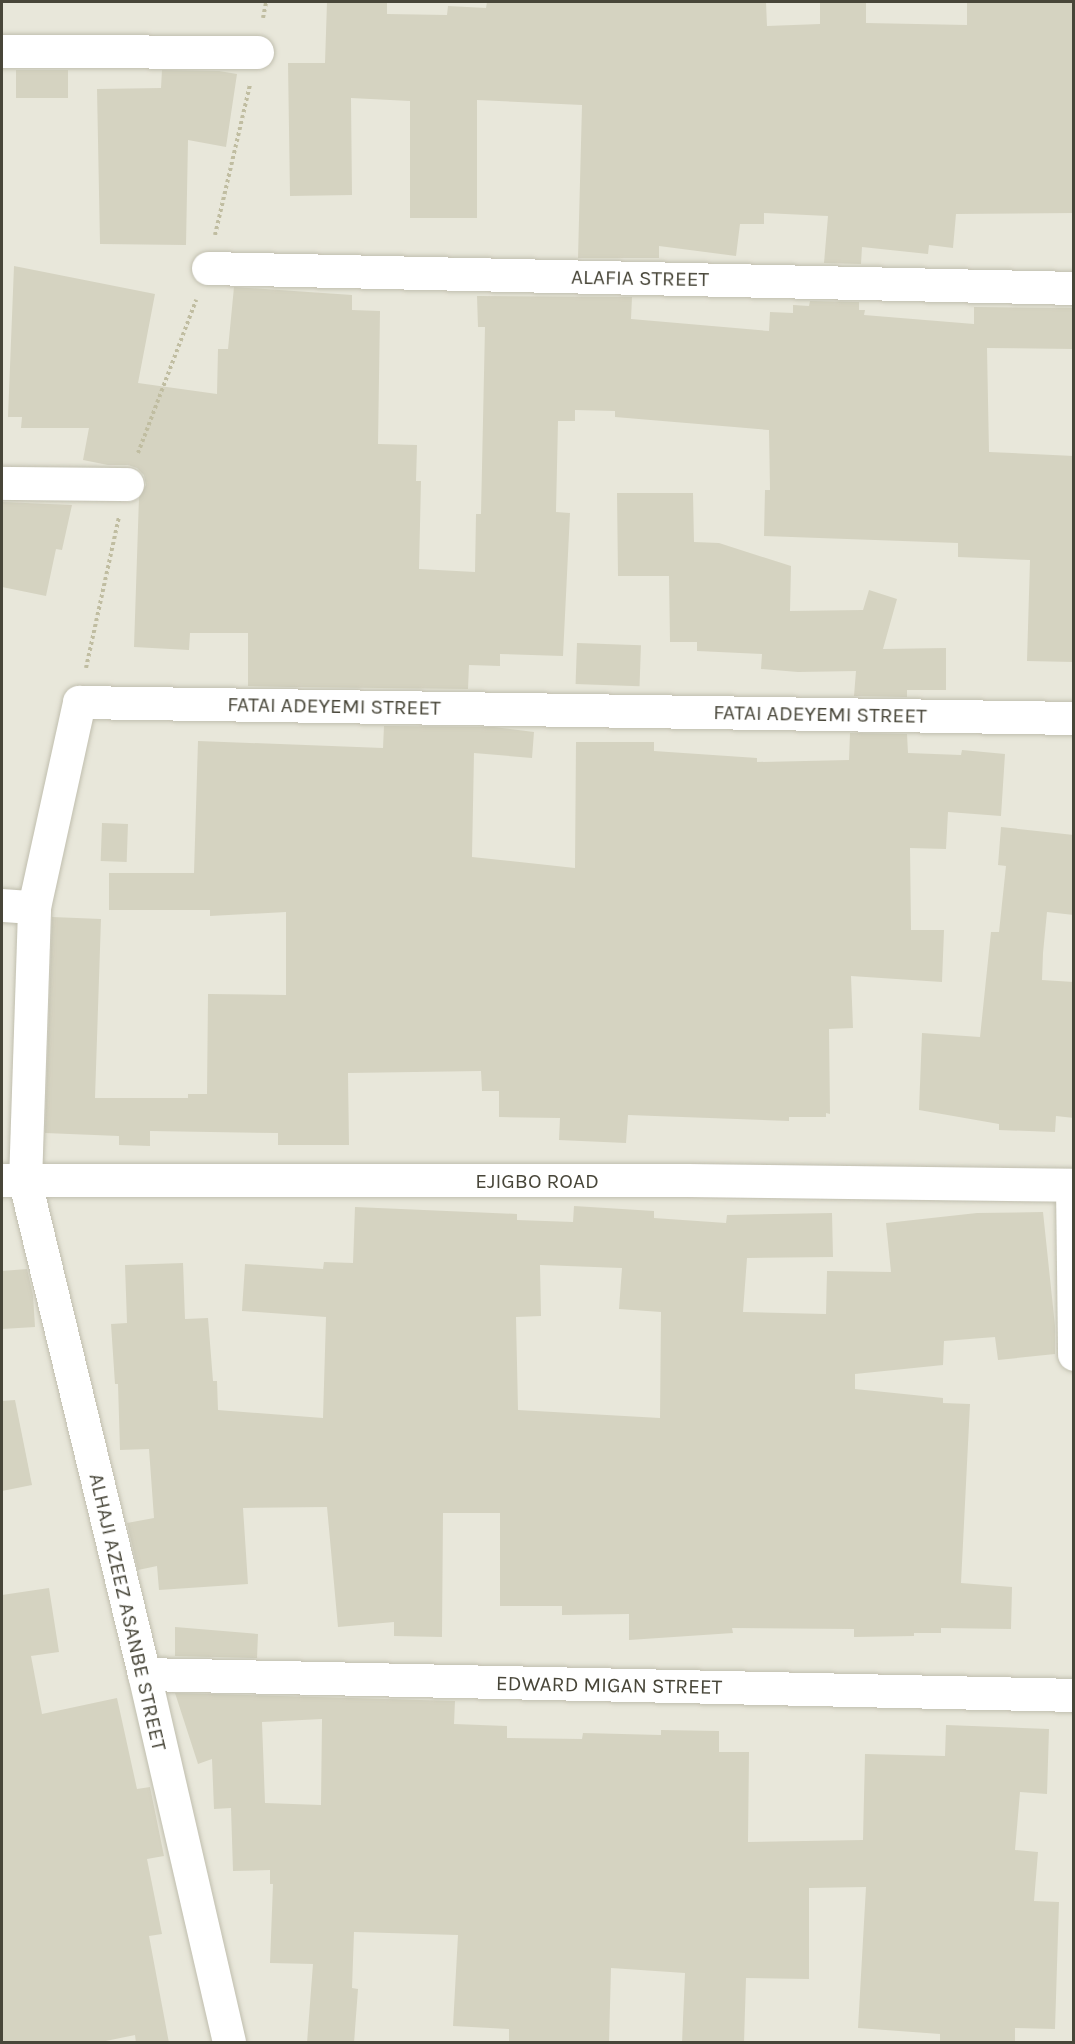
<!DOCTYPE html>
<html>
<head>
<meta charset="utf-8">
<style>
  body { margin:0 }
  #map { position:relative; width:1075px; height:2044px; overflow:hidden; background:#f4f4eb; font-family:Karla,sans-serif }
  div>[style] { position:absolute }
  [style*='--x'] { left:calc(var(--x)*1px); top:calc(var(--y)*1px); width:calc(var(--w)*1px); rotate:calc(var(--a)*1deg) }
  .residential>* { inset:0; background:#e8e7da; transform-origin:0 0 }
  .building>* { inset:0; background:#d5d3c1; transform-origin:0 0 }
  .path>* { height:4px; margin-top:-2px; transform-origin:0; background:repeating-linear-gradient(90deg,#c0bda1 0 3px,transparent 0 6px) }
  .roads { filter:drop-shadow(0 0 2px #c0beae) drop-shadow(0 0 2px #c0beae) }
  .minor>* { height:33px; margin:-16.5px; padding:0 16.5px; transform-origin:16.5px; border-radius:16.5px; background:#fff }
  span { translate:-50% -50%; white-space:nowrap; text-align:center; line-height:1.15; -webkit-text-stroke:4.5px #fff; paint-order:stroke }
  .street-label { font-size:21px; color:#484639 }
  .frame { position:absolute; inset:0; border:3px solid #484639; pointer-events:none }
</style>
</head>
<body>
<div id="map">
  <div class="residential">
    <div style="left:2px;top:2px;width:1071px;height:2040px"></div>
  </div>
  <div class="building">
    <div style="clip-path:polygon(327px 2px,387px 2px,387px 14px,447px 15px,448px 6px,486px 8px,487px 2px,766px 2px,767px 26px,820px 24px,820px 2px,866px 2px,866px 23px,967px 25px,967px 2px,1074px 2px,1074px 213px,956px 214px,953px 248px,929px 245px,928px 254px,862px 247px,861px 264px,824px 263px,828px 216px,764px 213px,764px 224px,740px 224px,736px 256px,659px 246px,659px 258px,578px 258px,582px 105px,477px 100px,477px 218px,410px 218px,410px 101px,351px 98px,352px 195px,290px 196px,288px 63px,325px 63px)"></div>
    <div style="left:16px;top:70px;width:52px;height:28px"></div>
    <div style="clip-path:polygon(162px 70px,219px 71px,237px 74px,226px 147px,188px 140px,186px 245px,100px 244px,97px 89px,161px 88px)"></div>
    <div style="clip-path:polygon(14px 266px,155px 294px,138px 383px,217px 394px,218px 349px,228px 349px,234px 287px,352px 295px,352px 310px,380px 311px,378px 444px,417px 445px,416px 481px,421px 481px,419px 569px,475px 572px,476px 514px,481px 514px,485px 327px,478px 327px,477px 296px,632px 297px,631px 319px,769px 331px,770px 312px,793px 313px,793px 305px,809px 306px,810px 301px,859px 302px,859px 310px,865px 310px,864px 315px,974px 324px,974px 307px,1074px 308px,1074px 349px,987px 348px,989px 452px,1074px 456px,1074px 662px,1027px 661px,1030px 560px,958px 557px,958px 543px,764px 536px,765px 490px,770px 490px,769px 430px,615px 417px,615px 411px,575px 410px,575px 421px,558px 421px,556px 512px,570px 513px,563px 656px,500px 654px,500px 666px,469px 665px,468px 689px,292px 687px,248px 686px,248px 633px,190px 633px,189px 650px,134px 647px,139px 497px,146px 485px,144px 475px,137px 468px,128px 465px,108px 465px,83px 460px,89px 428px,21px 428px,22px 417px,8px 417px)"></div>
    <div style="clip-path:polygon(617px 493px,693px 493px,694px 542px,719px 543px,791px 566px,790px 611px,863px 610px,869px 590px,897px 599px,883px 649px,946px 648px,946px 690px,907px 690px,907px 697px,854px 696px,856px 671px,798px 672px,761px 669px,762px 654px,697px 651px,697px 642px,670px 642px,669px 576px,618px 576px)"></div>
    <div style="clip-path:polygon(2px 502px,72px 505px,62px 550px,56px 549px,46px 596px,2px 587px)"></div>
    <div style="left:577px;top:643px;width:64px;height:41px;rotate:2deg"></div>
    <div style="clip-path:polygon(384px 726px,494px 727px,534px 732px,532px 758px,474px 753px,472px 857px,575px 868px,576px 742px,654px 742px,654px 751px,757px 758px,757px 762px,849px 760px,850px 733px,907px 734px,908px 753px,961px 755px,962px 750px,1005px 754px,1001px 816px,948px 812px,946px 849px,910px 848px,911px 930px,944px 930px,942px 982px,851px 976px,853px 1028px,829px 1029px,830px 1114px,826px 1113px,826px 1117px,789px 1117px,789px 1121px,628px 1115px,626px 1143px,559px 1140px,560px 1118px,499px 1117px,499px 1091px,482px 1091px,481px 1071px,348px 1073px,349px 1145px,278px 1145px,278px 1133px,150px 1131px,150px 1146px,119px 1145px,119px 1136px,45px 1133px,52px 917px,101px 919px,95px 1098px,188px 1098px,188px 1094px,207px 1094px,208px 994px,286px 995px,286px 912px,210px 916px,210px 910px,109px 910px,109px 873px,194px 873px,198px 741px,383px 748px)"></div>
    <div style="left:102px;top:823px;width:26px;height:38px;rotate:2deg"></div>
    <div style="clip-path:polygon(1001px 827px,1074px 835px,1074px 915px,1047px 912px,1043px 953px,1042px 980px,1074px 982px,1074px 1118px,1056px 1116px,1055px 1132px,999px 1130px,999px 1124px,919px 1110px,922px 1033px,980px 1037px,991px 932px,999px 932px,1006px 866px,998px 865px)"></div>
    <div style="clip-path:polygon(evenodd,574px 1206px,654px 1211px,654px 1218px,726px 1223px,727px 1215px,832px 1213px,833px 1257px,747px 1258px,743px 1312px,826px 1314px,827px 1271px,891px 1272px,886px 1223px,977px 1213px,1043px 1212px,1055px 1326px,1055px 1354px,998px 1360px,995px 1337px,944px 1341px,943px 1365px,855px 1374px,855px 1389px,943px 1398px,943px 1403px,970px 1404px,961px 1583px,1012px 1587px,1011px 1629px,941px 1628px,941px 1633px,914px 1633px,914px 1636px,854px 1637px,854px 1629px,732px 1628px,733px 1633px,629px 1640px,629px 1614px,562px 1615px,562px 1606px,500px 1606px,500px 1513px,443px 1513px,442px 1637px,394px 1636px,394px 1622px,338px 1627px,327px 1507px,243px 1508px,248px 1584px,159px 1590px,157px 1566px,138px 1570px,127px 1523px,154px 1518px,149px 1449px,120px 1450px,118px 1384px,115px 1384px,111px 1324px,127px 1323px,125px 1265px,183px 1263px,185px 1319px,208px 1318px,213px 1381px,217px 1381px,218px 1410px,323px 1418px,326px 1317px,242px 1311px,245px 1264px,323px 1269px,324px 1262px,353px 1263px,355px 1207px,517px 1214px,517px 1220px,573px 1222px,574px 1206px,540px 1265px,622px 1268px,619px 1309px,661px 1312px,660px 1418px,518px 1410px,516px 1317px,541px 1316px,540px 1265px)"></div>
    <div style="clip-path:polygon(27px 1269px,33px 1295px,35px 1327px,2px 1329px,2px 1271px)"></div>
    <div style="clip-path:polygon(15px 1400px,32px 1485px,2px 1491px,2px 1401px)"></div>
    <div style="clip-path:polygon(49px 1588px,59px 1652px,31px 1656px,42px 1714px,117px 1698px,137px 1789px,150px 1787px,164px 1856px,147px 1859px,162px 1934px,149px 1936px,169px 2043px,136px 2043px,135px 2035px,96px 2043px,2px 2043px,2px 1595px)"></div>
    <div style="clip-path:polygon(175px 1627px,258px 1634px,257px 1658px,175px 1656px)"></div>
    <div style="clip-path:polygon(evenodd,175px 1693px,455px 1701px,454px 1724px,507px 1726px,507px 1738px,582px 1739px,583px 1733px,661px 1735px,661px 1730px,719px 1731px,719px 1752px,749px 1752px,748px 1842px,863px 1840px,865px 1754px,945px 1756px,946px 1725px,1049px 1729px,1047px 1794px,1020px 1792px,1015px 1850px,1038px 1852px,1034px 1901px,1059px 1902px,1055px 2029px,1015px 2028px,1015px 2043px,940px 2043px,940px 2034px,858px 2028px,866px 1887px,809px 1888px,809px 1979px,746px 1978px,744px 2043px,682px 2043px,685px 1973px,611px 1968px,609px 2043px,509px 2043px,509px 2029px,453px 2026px,458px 1935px,354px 1932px,352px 1988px,358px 1989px,354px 2043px,307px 2043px,313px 1964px,270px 1963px,273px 1884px,270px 1884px,270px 1870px,233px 1871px,231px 1808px,214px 1809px,212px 1759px,198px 1764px,175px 1693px,322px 1719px,321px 1805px,265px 1803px,262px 1722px,322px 1719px)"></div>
  </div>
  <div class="path">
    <div style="--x:263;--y:18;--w:16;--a:-79"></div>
    <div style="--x:215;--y:235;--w:154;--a:-76.9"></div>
    <div style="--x:138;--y:453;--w:164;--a:-69.2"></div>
    <div style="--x:86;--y:668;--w:155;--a:-77.7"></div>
  </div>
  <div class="roads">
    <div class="minor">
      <div style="--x:2;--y:51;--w:255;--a:0.2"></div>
      <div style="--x:208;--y:268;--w:866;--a:1.32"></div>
      <div style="--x:2;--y:483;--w:125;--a:0.5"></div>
      <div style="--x:2;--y:905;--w:32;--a:4"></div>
      <div style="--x:2;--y:1180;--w:685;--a:0"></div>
      <div style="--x:687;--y:1180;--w:387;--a:0.7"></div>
      <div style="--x:1072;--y:1185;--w:169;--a:89.3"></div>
      <div style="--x:144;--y:1674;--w:930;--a:1.29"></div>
      <div style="--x:229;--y:2042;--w:378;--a:-103"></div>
      <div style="--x:144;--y:1674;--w:506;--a:-103.6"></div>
      <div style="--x:25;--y:1182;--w:275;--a:-88.1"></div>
      <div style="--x:34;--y:907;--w:210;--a:-77.6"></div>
      <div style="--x:79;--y:702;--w:995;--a:0.92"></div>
    </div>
  </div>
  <div class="street-label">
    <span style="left:640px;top:278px;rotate:1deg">ALAFIA STREET</span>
    <span style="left:334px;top:706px;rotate:1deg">FATAI ADEYEMI STREET</span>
    <span style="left:820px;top:714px;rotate:1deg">FATAI ADEYEMI STREET</span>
    <span style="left:537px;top:1181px">EJIGBO ROAD</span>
    <span style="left:128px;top:1612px;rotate:77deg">ALHAJI AZEEZ ASANBE STREET</span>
    <span style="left:609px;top:1685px;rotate:1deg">EDWARD MIGAN STREET</span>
  </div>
  <div class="frame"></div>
</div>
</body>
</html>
